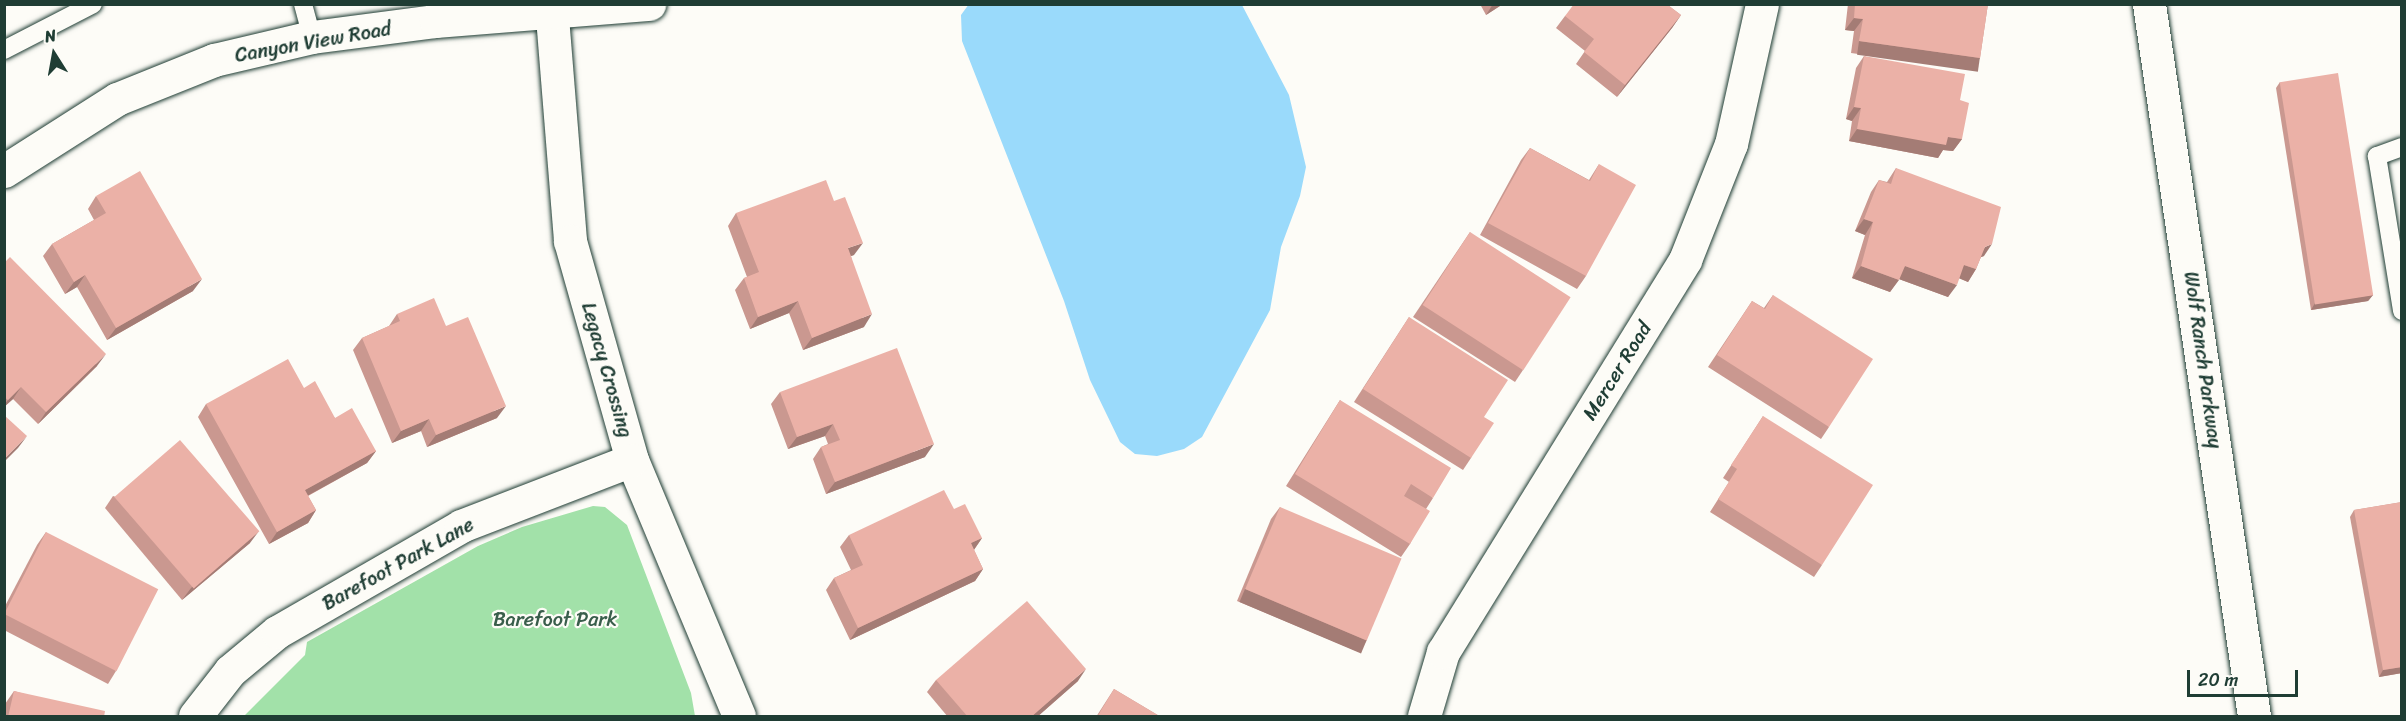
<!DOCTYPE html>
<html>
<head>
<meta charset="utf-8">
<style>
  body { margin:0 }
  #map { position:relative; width:2406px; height:721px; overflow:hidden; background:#fdfcf7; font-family:Sriracha,sans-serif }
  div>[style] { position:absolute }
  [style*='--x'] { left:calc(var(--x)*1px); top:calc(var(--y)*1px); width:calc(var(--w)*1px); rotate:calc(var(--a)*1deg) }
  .green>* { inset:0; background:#a2e1a9 }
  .water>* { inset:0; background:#9adafb }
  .roads { filter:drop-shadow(0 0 2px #1f3d34) drop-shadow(0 0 2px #1f3d34) }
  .lane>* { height:18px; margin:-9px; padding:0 9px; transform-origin:9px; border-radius:9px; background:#fdfcf7 }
  .street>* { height:33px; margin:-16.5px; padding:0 16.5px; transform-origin:16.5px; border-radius:16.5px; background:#fdfcf7 }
  .secondary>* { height:33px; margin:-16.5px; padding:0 16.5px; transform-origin:16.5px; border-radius:16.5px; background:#fdfcf7 }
  .wall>* { inset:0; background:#ca9890 }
  .shaded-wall>* { inset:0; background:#a47c75; transform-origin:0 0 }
  .building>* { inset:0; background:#ebb1a7; transform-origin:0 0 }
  span { translate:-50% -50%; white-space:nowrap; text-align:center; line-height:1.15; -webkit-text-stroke:4.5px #fdfcf7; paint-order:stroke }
  .street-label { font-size:20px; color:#1f3d34 }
  .park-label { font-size:20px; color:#395e4b }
  .frame { position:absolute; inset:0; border:6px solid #1f3d34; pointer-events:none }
  .north { position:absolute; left:24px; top:24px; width:60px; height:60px; -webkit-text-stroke:4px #fdfcf7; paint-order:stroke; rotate:349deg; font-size:16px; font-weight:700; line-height:24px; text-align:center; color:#1f3d34 }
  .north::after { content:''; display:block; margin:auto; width:21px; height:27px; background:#1f3d34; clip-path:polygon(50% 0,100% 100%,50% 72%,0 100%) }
  .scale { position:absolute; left:2187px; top:670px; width:111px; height:27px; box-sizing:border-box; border:3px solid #1f3d34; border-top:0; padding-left:8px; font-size:18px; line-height:21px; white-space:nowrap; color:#1f3d34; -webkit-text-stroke:4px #fdfcf7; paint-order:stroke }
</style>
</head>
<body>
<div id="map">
  <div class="green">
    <div style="clip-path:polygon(593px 506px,605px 507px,627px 525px,691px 693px,695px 716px,244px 716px,305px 655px,307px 642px,478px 546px,522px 527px)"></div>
  </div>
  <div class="water">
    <div style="clip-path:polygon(969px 4px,1242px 5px,1289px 95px,1306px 167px,1300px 196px,1281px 247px,1270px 310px,1202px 437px,1184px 449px,1157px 456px,1135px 454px,1120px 442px,1090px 380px,1064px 301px,962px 41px,961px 15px)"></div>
  </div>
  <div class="roads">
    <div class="lane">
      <div style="--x:303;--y:4;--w:34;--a:75"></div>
      <div style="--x:4;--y:50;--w:100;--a:-27.3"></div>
      <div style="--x:2402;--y:147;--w:27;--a:160"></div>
      <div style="--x:2377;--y:156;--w:157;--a:80.8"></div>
    </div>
    <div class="street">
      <div style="--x:551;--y:4;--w:238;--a:85.4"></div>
      <div style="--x:570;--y:241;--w:228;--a:74.2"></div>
      <div style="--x:632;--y:460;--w:277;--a:67.3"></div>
      <div style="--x:4;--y:171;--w:134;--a:-32.5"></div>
      <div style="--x:117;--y:99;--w:105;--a:-21.9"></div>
      <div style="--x:214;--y:60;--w:101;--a:-13.2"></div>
      <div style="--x:312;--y:37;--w:125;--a:-7.4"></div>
      <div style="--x:436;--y:21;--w:214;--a:-4.6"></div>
      <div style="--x:195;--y:716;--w:57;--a:-52.1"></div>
      <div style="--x:230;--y:671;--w:61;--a:-39.7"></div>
      <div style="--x:277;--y:632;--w:212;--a:-29.9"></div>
      <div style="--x:461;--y:526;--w:183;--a:-21.1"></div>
      <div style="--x:1424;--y:716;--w:67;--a:-73.5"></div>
      <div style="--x:1443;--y:652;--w:461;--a:-58.3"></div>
      <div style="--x:1685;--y:260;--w:125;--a:-68.4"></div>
      <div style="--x:1731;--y:144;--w:143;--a:-77.5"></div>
    </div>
    <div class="secondary">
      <div style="--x:2149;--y:4;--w:720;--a:81.61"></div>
    </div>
  </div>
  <div class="wall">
    <div style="clip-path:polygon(1480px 4px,1503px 4px,1486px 15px)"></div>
    <div style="clip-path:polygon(1848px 4px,1988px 4px,1980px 58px,1972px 70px,1851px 53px,1854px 31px,1845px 30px)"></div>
    <div style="clip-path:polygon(1669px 6px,1681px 15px,1672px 28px,1617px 97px,1576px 64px,1585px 51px,1556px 28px,1565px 16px)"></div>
    <div style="clip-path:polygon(1864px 56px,1960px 100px,1962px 139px,1953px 151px,1943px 150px,1938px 158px,1849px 141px,1852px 121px,1846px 119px,1856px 68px)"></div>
    <div style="clip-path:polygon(2280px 82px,2373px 295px,2368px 301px,2311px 310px,2276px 88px)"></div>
    <div style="clip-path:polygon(1530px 148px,1589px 180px,1599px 164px,1586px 276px,1577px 289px,1480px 235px,1521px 160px)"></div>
    <div style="clip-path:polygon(1896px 168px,1984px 256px,1981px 257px,1976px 269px,1968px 282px,1959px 278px,1948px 297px,1899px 279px,1890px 292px,1852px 278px,1865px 235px,1855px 231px,1871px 192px,1879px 180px,1887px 182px)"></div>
    <div style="clip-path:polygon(96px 196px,193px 291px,107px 340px,77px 287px,65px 294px,43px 256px,52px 244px,94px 220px,88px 209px)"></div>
    <div style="clip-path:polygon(736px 213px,854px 255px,851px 256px,864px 327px,803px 350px,789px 313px,750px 329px,735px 290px,744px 278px,747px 277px,728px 226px)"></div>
    <div style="clip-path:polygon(1470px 232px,1523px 370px,1515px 382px,1413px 317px)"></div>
    <div style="clip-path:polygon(4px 263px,97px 366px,38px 424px,13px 399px,4px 407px)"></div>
    <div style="clip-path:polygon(1773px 295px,1829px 427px,1821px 439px,1708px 367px,1752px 301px,1764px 308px)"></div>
    <div style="clip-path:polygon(397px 314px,446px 326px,497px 418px,427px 447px,421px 431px,392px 443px,353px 350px,362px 338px,389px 326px)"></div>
    <div style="clip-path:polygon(1409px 317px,1484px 417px,1471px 458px,1463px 470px,1354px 402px)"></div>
    <div style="clip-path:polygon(304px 388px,335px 418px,376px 451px,367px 463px,308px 496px,316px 510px,308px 523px,269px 544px,198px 417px,206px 404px)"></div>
    <div style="clip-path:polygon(780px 392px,925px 457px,826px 494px,813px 459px,821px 447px,828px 444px,825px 436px,788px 449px,771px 404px)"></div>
    <div style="clip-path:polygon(1340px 400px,1433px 498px,1426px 509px,1410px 544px,1401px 557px,1286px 486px)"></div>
    <div style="clip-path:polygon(1763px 416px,1822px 565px,1814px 577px,1710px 512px,1729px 482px,1723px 478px)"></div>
    <div style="clip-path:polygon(113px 496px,250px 543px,182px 600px,105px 508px)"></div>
    <div style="clip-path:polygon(2402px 502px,2402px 673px,2379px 677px,2350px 517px,2354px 510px)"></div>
    <div style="clip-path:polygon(1280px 507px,1367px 640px,1359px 652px,1237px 601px,1271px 519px)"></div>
    <div style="clip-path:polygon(46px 532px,116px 671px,108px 684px,4px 630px,4px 608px,37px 545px)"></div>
    <div style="clip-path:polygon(849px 535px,982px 538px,974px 550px,983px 569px,975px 581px,850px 640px,826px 590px,834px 578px,851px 570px,840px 547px)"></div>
    <div style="clip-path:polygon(936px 680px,1078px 681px,1037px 717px,948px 717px,927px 692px)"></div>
    <div style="clip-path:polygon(1114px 689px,1161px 717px,1096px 717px)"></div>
    <div style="clip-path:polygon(14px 691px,104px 717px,4px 717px,5px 704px)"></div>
  </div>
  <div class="shaded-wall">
    <div style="clip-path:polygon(1493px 4px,1503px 4px,1486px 15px)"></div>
    <div style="clip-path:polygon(1681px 15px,1672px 28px,1617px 97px,1625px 85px)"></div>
    <div style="clip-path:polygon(1854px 18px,1863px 19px,1854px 31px,1845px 30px)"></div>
    <div style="left:1859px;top:41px;width:122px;height:14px;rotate:8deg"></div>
    <div style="clip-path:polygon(1854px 107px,1861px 108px,1852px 121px,1846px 119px)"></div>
    <div style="clip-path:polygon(1857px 129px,1948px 137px,1962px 139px,1953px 151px,1943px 150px,1938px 158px,1849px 141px)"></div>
    <div style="clip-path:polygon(1864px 219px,1873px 222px,1865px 235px,1855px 231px)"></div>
    <div style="clip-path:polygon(863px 243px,854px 255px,839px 260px,848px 248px)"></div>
    <div style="clip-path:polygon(1992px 244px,1984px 256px,1976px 259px,1985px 247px)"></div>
    <div style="clip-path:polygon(1964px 265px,1976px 269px,1968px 282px,1956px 277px)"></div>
    <div style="clip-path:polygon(1861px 266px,1899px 280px,1890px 292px,1852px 278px)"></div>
    <div style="clip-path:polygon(1905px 266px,1957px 285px,1948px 297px,1896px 278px)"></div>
    <div style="clip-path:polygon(85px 275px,77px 287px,65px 294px,74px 282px)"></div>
    <div style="clip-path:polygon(202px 279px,193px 291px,107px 340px,116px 328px)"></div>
    <div style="clip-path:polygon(2373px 295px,2368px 301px,2311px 310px,2315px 303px)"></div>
    <div style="clip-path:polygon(798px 301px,789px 313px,750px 329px,758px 317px)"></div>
    <div style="clip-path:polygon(872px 314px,864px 327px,803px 350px,812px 338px)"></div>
    <div style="clip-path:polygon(106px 354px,97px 366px,38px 424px,46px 412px)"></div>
    <div style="clip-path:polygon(21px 387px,13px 399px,4px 407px,4px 405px,8px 400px)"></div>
    <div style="clip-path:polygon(506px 406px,497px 418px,427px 447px,436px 435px)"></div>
    <div style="clip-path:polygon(429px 419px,421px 431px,392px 443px,401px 431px)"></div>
    <div style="clip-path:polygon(833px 424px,825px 436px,788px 449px,797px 437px)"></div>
    <div style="clip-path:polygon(27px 436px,18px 448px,4px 462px,4px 459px)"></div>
    <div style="clip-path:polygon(934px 444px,925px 457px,826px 494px,835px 482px)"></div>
    <div style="clip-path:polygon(376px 451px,367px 463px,296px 502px,305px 490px)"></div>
    <div style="clip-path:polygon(316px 510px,308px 523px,269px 544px,277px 532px)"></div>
    <div style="clip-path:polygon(259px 531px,250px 543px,182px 600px,191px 588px)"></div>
    <div style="clip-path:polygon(982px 538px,973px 551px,971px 543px)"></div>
    <div style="clip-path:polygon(983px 569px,975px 581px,850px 640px,858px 628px)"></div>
    <div style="left:1245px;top:589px;width:132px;height:14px;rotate:23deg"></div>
    <div style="clip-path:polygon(2402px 667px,2402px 673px,2379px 677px,2383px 670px)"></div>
    <div style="clip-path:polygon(1086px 669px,1078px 681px,1037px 717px,1031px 717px)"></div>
  </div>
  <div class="building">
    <div style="clip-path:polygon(1574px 4px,1669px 4px,1668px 5px,1681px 15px,1625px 85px,1584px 52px,1594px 39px,1565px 16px)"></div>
    <div style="clip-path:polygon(1855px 4px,1988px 4px,1980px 58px,1859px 41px,1863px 19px,1854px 18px)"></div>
    <div style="clip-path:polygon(1864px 56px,1965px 74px,1960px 100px,1969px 103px,1962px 139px,1948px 137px,1946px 145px,1857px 129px,1861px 108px,1854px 107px)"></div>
    <div style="left:2338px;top:73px;width:225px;height:59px;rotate:81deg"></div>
    <div style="clip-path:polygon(1530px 148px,1590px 181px,1599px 164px,1636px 185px,1586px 276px,1488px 223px)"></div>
    <div style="clip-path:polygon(1896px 168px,2001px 207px,1992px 244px,1985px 247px,1976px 269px,1964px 265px,1957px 285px,1905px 266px,1899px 280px,1861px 266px,1873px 222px,1864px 219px,1879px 180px,1891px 184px)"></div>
    <div style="clip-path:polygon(140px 171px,202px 279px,116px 328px,85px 275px,74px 282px,52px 244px,106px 213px,96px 196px)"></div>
    <div style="clip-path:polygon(826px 180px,834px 201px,845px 197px,863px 243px,848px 248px,872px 314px,812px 338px,798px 301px,758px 317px,744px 278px,759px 272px,736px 213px)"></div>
    <div style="left:1470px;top:232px;width:120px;height:87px;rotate:33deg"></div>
    <div style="clip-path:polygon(10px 257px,106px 354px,46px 412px,21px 387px,8px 400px,4px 397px,4px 263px)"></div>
    <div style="clip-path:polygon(1773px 295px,1873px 359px,1829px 427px,1717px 355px,1752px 301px,1765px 309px)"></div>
    <div style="clip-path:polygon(434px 298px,446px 326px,468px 317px,506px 406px,436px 435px,429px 419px,401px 431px,362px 338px,400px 321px,397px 314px)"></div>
    <div style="clip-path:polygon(1409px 317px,1508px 380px,1484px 417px,1494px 423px,1471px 458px,1363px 389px)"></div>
    <div style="clip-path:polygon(897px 348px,934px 444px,835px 482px,821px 447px,840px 440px,833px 424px,797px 437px,780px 392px)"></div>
    <div style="clip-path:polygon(288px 359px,304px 388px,315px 381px,335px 418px,352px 408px,376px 451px,305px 490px,316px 510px,277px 532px,206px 404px)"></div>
    <div style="clip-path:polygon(1340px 400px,1451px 468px,1433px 498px,1411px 484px,1404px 496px,1430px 511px,1410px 544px,1295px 474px)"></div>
    <div style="clip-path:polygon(4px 415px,27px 436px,4px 459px)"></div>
    <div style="clip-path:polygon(1763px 416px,1873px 485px,1822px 565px,1718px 499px,1737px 469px,1731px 465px)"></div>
    <div style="left:180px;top:440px;width:121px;height:87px;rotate:49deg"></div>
    <div style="clip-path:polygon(944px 490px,954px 509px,965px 504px,982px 538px,971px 543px,983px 569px,858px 628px,834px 578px,863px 565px,849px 535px)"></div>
    <div style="clip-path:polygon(2402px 502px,2402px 667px,2383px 670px,2354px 510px)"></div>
    <div style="left:1280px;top:507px;width:132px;height:89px;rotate:23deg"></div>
    <div style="left:46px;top:532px;width:126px;height:92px;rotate:27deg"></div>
    <div style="clip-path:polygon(1027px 601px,1086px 669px,1031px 717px,968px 717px,936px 680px)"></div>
    <div style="clip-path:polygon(1114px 689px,1161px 717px,1097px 717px)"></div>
    <div style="clip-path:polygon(14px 691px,105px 711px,104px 717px,8px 717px)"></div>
  </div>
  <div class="street-label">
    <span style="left:313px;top:42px;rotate:-10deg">Canyon View Road</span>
    <span style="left:2203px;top:360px;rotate:82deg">Wolf Ranch Parkway</span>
    <span style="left:607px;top:370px;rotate:74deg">Legacy Crossing</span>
    <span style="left:1617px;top:371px;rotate:-58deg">Mercer Road</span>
    <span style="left:398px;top:564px;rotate:-29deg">Barefoot Park Lane</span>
  </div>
  <div class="park-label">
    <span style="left:555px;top:619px">Barefoot Park</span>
  </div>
  <div class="frame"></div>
  <div class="north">N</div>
  <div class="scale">20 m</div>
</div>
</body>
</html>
